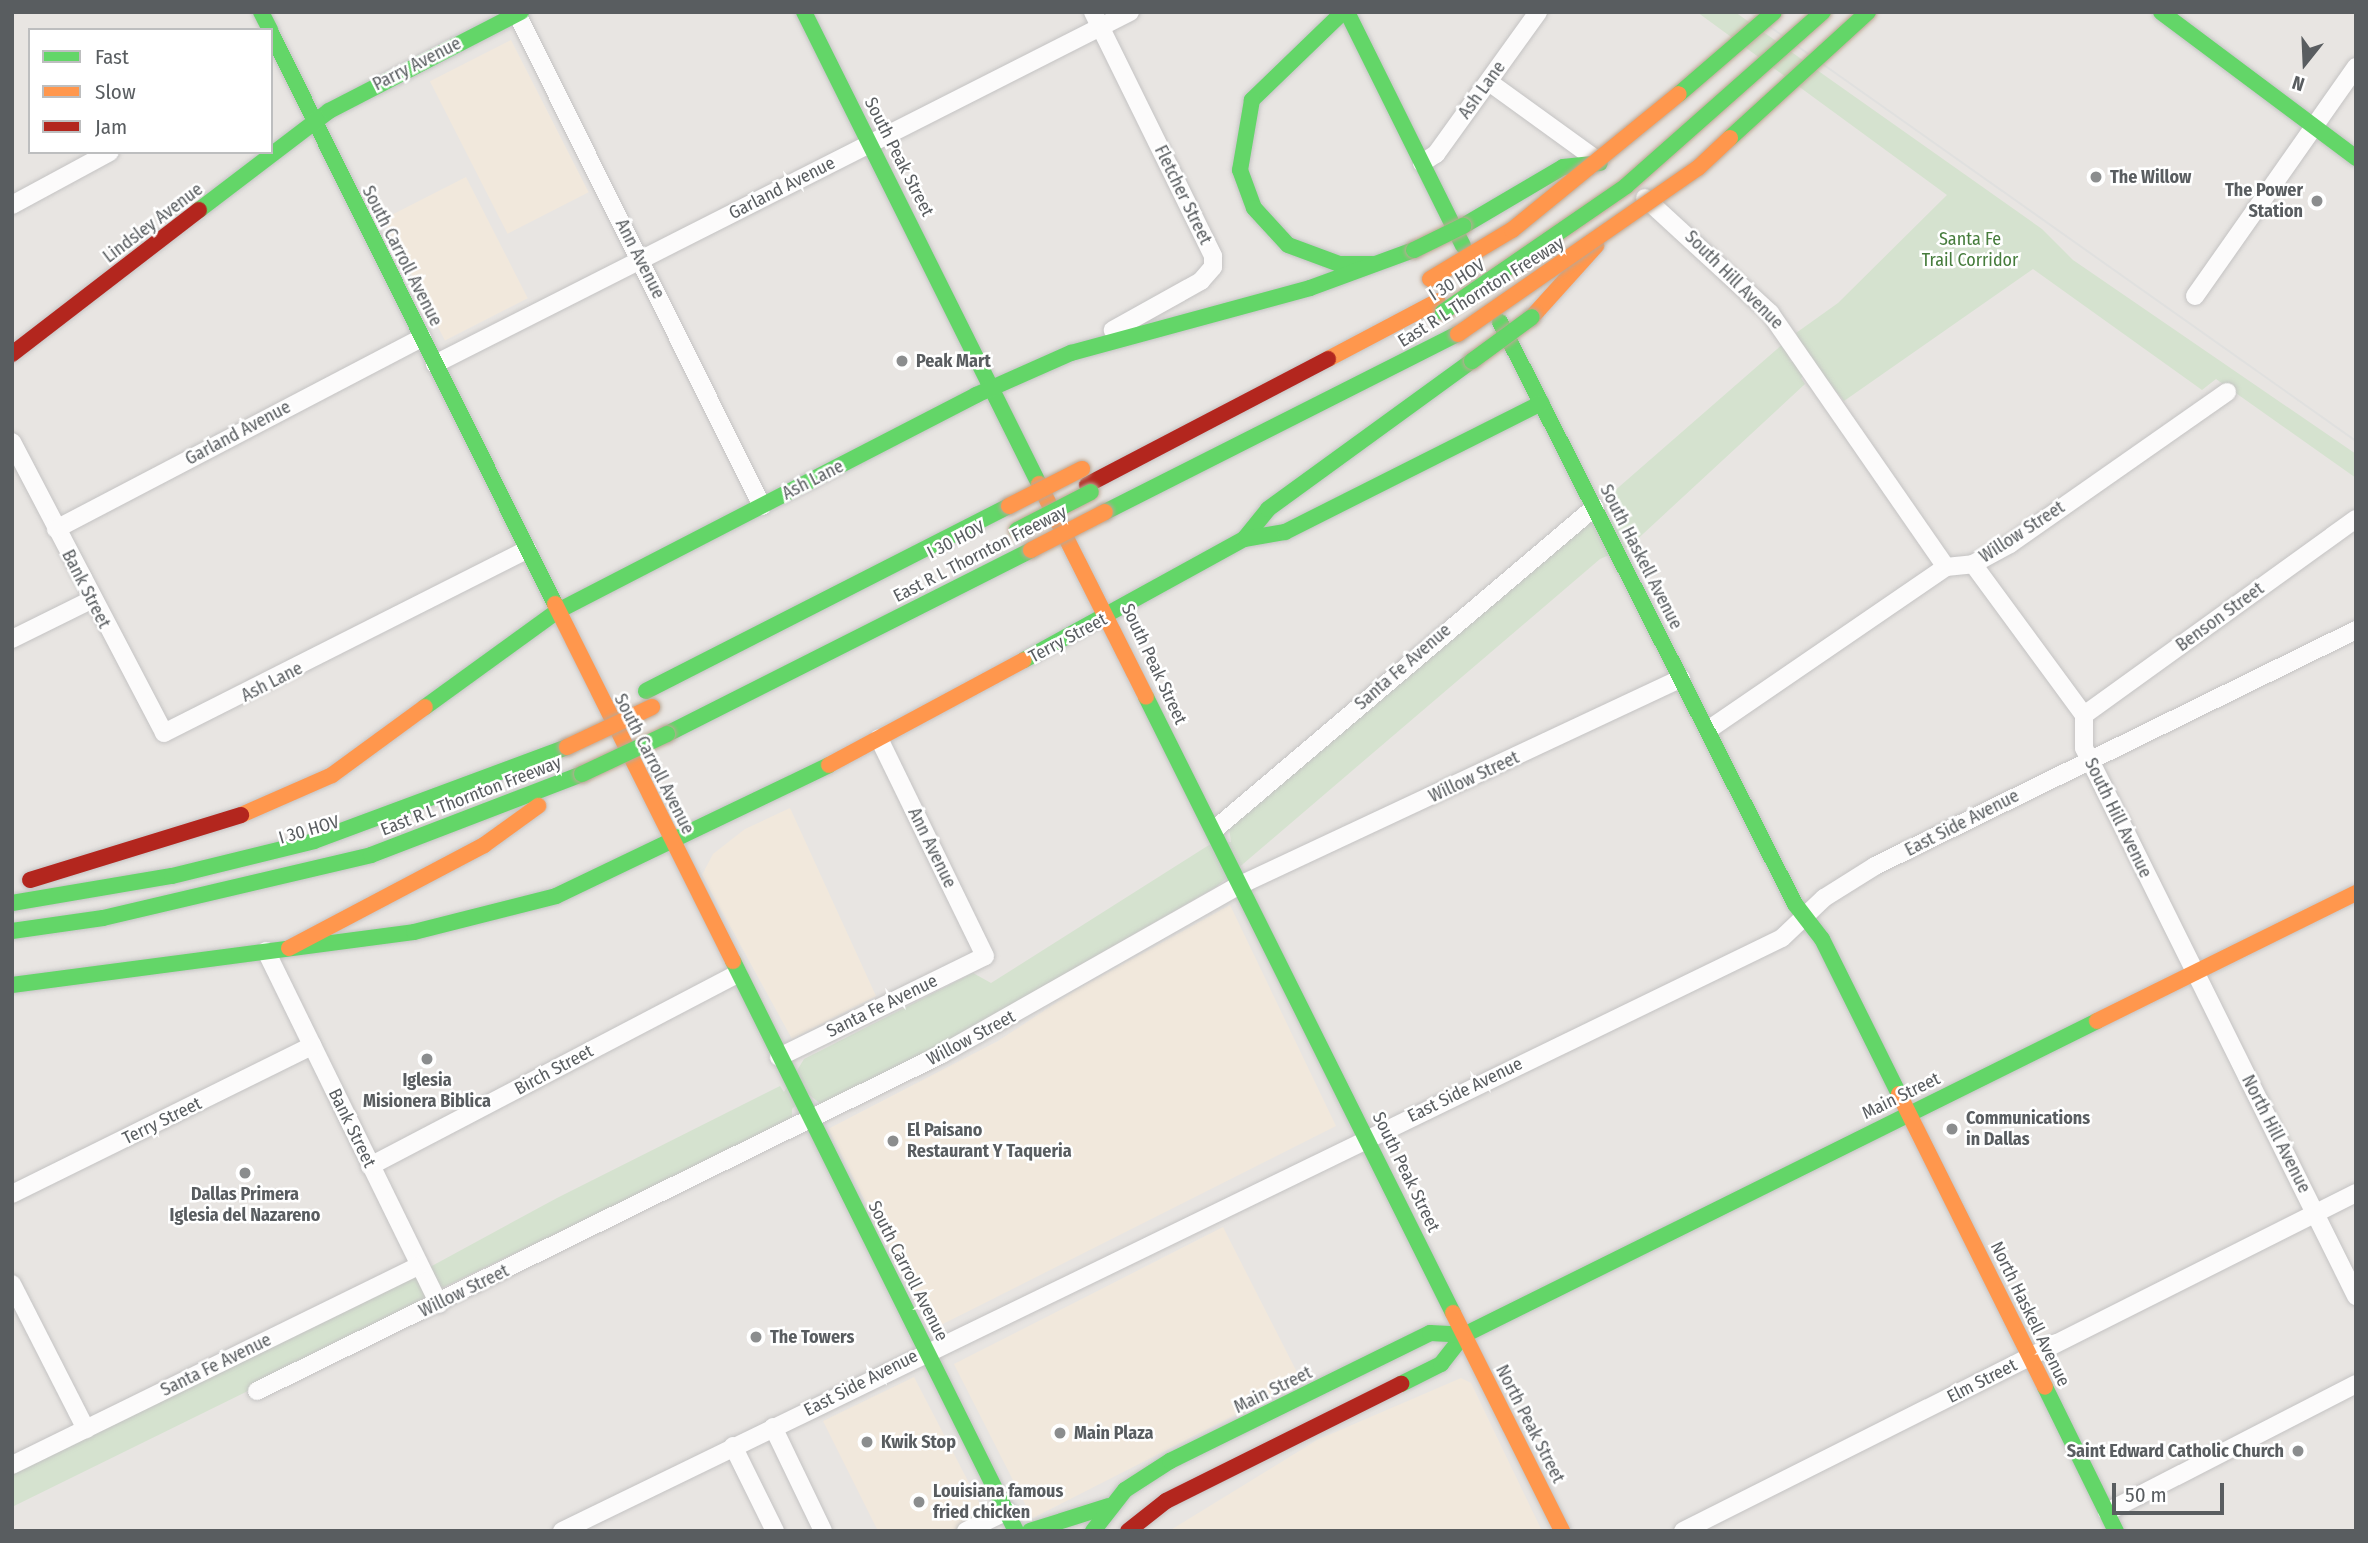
<!DOCTYPE html>
<html>
<head>
<meta charset="utf-8">
<style>
  body { margin:0 }
  #map { position:relative; width:2368px; height:1543px; overflow:hidden; background:#e8e5e2; font-family:"Fira Sans Condensed",sans-serif }
  div>[style] { position:absolute }
  [style*='--x'] { left:calc(var(--x)*1px); top:calc(var(--y)*1px); width:calc(var(--w)*1px); rotate:calc(var(--a)*1deg) }
  .commercial>* { inset:0; background:#f1e8dc; transform-origin:0 0 }
  .green>* { inset:0; background:#d5e2cf }
  .roads { filter:drop-shadow(0 0 2px #c4c3c3) drop-shadow(0 0 2px #c4c3c3) }
  .street>* { height:18px; margin:-9px; padding:0 9px; transform-origin:9px; border-radius:9px; background:#fcfbfb }
  .fast>* { height:16px; margin:-8px; padding:0 8px; transform-origin:8px; border-radius:8px; background:#63d668 }
  .slow>* { height:16px; margin:-8px; padding:0 8px; transform-origin:8px; border-radius:8px; background:#ff974d }
  .jam>* { height:16px; margin:-8px; padding:0 8px; transform-origin:8px; border-radius:8px; background:#b3261e }
  .tram>* { height:2px; margin:-1px; padding:0 1px; transform-origin:1px; border-radius:1px; background:#e0e0df }
  .bridges { filter:drop-shadow(0 0 2px #bba794) drop-shadow(0 0 2px #bba794) }
  .fast-bridge>* { height:16px; margin:-8px; padding:0 8px; transform-origin:8px; border-radius:8px; background:#63d668 }
  .slow-bridge>* { height:16px; margin:-8px; padding:0 8px; transform-origin:8px; border-radius:8px; background:#ff974d }
  .dots>* { width:19px; height:19px; translate:-50% -50%; box-sizing:border-box; border:4px solid #fff; border-radius:50% }
  span { translate:-50% -50%; white-space:nowrap; text-align:center; line-height:1.15; -webkit-text-stroke:5px #fff; paint-order:stroke }
  .street-label { font-size:18px; color:#595d60 }
  .poi-label { font-size:18px; color:#595d60; font-weight:700 }
  .left { translate:0 -50%; text-align:left }
  .right { translate:-100% -50%; text-align:right }
  .park-label { font-size:18px; color:#467c3c }
  .frame { position:absolute; inset:0; border:14px solid #595d60; pointer-events:none }
  .legend { position:absolute; left:28px; top:28px; width:245px; height:126px; box-sizing:border-box; background:#fff; border:2px solid #bdbebf; margin:0; padding:9px 12px; list-style:none; font-size:21px; color:#595d60 }
  .legend li { display:flex; align-items:center; gap:14px; height:35px }
  .legend b { width:35px; border:2px solid #bdbebf }
  .north { position:absolute; left:2270px; top:28px; width:70px; height:70px; -webkit-text-stroke:5px #fff; paint-order:stroke; rotate:198deg; font-size:19px; font-weight:700; line-height:28px; text-align:center; color:#595d60 }
  .north::after { content:''; display:block; margin:auto; width:24px; height:32px; background:#595d60; clip-path:polygon(50% 0,100% 100%,50% 72%,0 100%) }
  .scale { position:absolute; left:2112px; top:1483px; width:112px; height:32px; box-sizing:border-box; border:4px solid #595d60; border-top:0; padding-left:9px; font-size:21px; line-height:24px; white-space:nowrap; color:#595d60; -webkit-text-stroke:5px #fff; paint-order:stroke }
</style>
</head>
<body>
<div id="map">
  <div class="commercial">
    <div style="left:511px;top:40px;width:171px;height:91px;rotate:63deg"></div>
    <div style="left:466px;top:177px;width:136px;height:93px;rotate:63deg"></div>
    <div style="clip-path:polygon(790px 808px,876px 996px,792px 1039px,702px 875px,713px 854px,745px 829px)"></div>
    <div style="clip-path:polygon(1230px 905px,1336px 1126px,931px 1330px,828px 1129px,998px 1041px,1074px 991px)"></div>
    <div style="left:1223px;top:1227px;width:173px;height:302px;rotate:63deg"></div>
    <div style="clip-path:polygon(914px 1377px,984px 1512px,953px 1531px,878px 1531px,823px 1421px)"></div>
    <div style="clip-path:polygon(1461px 1378px,1471px 1383px,1542px 1531px,1169px 1531px,1317px 1440px)"></div>
  </div>
  <div class="green">
    <div style="clip-path:polygon(1697px 12px,1735px 12px,2042px 229px,2073px 260px,2356px 454px,2356px 478px,2216px 379px,2202px 390px,2033px 269px,1844px 401px,1815px 366px,1801px 378px,1805px 384px,1630px 546px,1600px 559px,1216px 887px,937px 1047px,822px 1105px,807px 1093px,792px 1109px,792px 1121px,442px 1288px,415px 1309px,12px 1507px,12px 1471px,411px 1278px,430px 1276px,430px 1267px,557px 1198px,780px 1086px,784px 1092px,804px 1059px,973px 973px,991px 983px,1209px 845px,1231px 842px,1229px 827px,1587px 523px,1614px 520px,1604px 500px,1784px 343px,1791px 362px,1804px 352px,1796px 333px,1838px 303px,1947px 195px)"></div>
  </div>
  <div class="roads">
    <div class="street">
      <div style="--x:516;--y:12;--w:552;--a:63.53"></div>
      <div style="--x:1093;--y:12;--w:272;--a:63.8"></div>
      <div style="--x:1213;--y:256;--w:11;--a:90"></div>
      <div style="--x:1213;--y:267;--w:18;--a:131"></div>
      <div style="--x:1201;--y:281;--w:101;--a:150.9"></div>
      <div style="--x:1489;--y:82;--w:135;--a:35.9"></div>
      <div style="--x:1422;--y:163;--w:17;--a:-33"></div>
      <div style="--x:1436;--y:154;--w:175;--a:-54.3"></div>
      <div style="--x:1645;--y:198;--w:170;--a:42.6"></div>
      <div style="--x:1770;--y:313;--w:309;--a:55.3"></div>
      <div style="--x:12;--y:205;--w:111;--a:-28.4"></div>
      <div style="--x:2195;--y:296;--w:280;--a:-54.9"></div>
      <div style="--x:435;--y:364;--w:779;--a:-26.86"></div>
      <div style="--x:12;--y:442;--w:328;--a:62.4"></div>
      <div style="--x:164;--y:733;--w:407;--a:-26.8"></div>
      <div style="--x:56;--y:529;--w:413;--a:-27.6"></div>
      <div style="--x:1973;--y:564;--w:187;--a:53.7"></div>
      <div style="--x:2084;--y:715;--w:33;--a:90"></div>
      <div style="--x:2084;--y:748;--w:612;--a:63.6"></div>
      <div style="--x:12;--y:639;--w:88;--a:-26.3"></div>
      <div style="--x:2084;--y:715;--w:335;--a:-35.8"></div>
      <div style="--x:1708;--y:730;--w:288;--a:-34.4"></div>
      <div style="--x:1946;--y:567;--w:27;--a:-6"></div>
      <div style="--x:1973;--y:564;--w:42;--a:-28.4"></div>
      <div style="--x:2010;--y:544;--w:265;--a:-35"></div>
      <div style="--x:1214;--y:830;--w:499;--a:-40.3"></div>
      <div style="--x:266;--y:951;--w:393;--a:63.9"></div>
      <div style="--x:779;--y:1057;--w:229;--a:-26.1"></div>
      <div style="--x:985;--y:956;--w:242;--a:-116"></div>
      <div style="--x:370;--y:1166;--w:415;--a:-27.6"></div>
      <div style="--x:12;--y:1194;--w:335;--a:-26.3"></div>
      <div style="--x:12;--y:1284;--w:163;--a:63"></div>
      <div style="--x:257;--y:1391;--w:763;--a:-26.2"></div>
      <div style="--x:942;--y:1054;--w:343;--a:-29.6"></div>
      <div style="--x:1240;--y:885;--w:487;--a:-25.1"></div>
      <div style="--x:773;--y:1427;--w:115;--a:64.3"></div>
      <div style="--x:733;--y:1446;--w:95;--a:63.7"></div>
      <div style="--x:12;--y:1465;--w:453;--a:-26.1"></div>
      <div style="--x:2107;--y:1512;--w:280;--a:-27.2"></div>
      <div style="--x:562;--y:1531;--w:1356;--a:-25.92"></div>
      <div style="--x:1782;--y:938;--w:58;--a:-43.6"></div>
      <div style="--x:1824;--y:898;--w:60;--a:-32.1"></div>
      <div style="--x:1875;--y:866;--w:536;--a:-26.13"></div>
      <div style="--x:966;--y:1531;--w:46;--a:-26"></div>
      <div style="--x:1683;--y:1531;--w:753;--a:-26.67"></div>
    </div>
    <div class="fast">
      <div style="--x:261;--y:12;--w:20;--a:63"></div>
      <div style="--x:804;--y:12;--w:527;--a:63.53"></div>
      <div style="--x:1343;--y:12;--w:127;--a:136"></div>
      <div style="--x:1252;--y:100;--w:71;--a:99.7"></div>
      <div style="--x:1240;--y:170;--w:40;--a:69.8"></div>
      <div style="--x:1254;--y:208;--w:50;--a:47.4"></div>
      <div style="--x:1288;--y:245;--w:54;--a:20.4"></div>
      <div style="--x:1339;--y:264;--w:33;--a:0"></div>
      <div style="--x:1347;--y:12;--w:261;--a:63.6"></div>
      <div style="--x:2161;--y:12;--w:244;--a:36.8"></div>
      <div style="--x:271;--y:33;--w:638;--a:63.56"></div>
      <div style="--x:199;--y:210;--w:163;--a:-37.3"></div>
      <div style="--x:329;--y:111;--w:216;--a:-27.3"></div>
      <div style="--x:1463;--y:226;--w:116;--a:-30.5"></div>
      <div style="--x:1563;--y:167;--w:37;--a:-6"></div>
      <div style="--x:1500;--y:322;--w:652;--a:63.12"></div>
      <div style="--x:1795;--y:904;--w:44;--a:52.4"></div>
      <div style="--x:1822;--y:939;--w:173;--a:63.6"></div>
      <div style="--x:1071;--y:353;--w:248;--a:-15.2"></div>
      <div style="--x:1310;--y:288;--w:111;--a:-20.1"></div>
      <div style="--x:1105;--y:512;--w:395;--a:-26.8"></div>
      <div style="--x:1244;--y:539;--w:38;--a:-51"></div>
      <div style="--x:1268;--y:509;--w:252;--a:-36"></div>
      <div style="--x:556;--y:612;--w:473;--a:-27.3"></div>
      <div style="--x:976;--y:395;--w:104;--a:-23.9"></div>
      <div style="--x:1024;--y:660;--w:251;--a:-28.8"></div>
      <div style="--x:1244;--y:539;--w:42;--a:-9.7"></div>
      <div style="--x:1285;--y:532;--w:287;--a:-26.7"></div>
      <div style="--x:646;--y:691;--w:407;--a:-27"></div>
      <div style="--x:1146;--y:697;--w:688;--a:63.51"></div>
      <div style="--x:425;--y:707;--w:162;--a:-35.9"></div>
      <div style="--x:667;--y:734;--w:408;--a:-26.8"></div>
      <div style="--x:12;--y:903;--w:162;--a:-9.6"></div>
      <div style="--x:172;--y:876;--w:146;--a:-13.8"></div>
      <div style="--x:314;--y:841;--w:270;--a:-20.4"></div>
      <div style="--x:12;--y:931;--w:92;--a:-8.1"></div>
      <div style="--x:103;--y:918;--w:275;--a:-13.2"></div>
      <div style="--x:371;--y:855;--w:226;--a:-21"></div>
      <div style="--x:733;--y:961;--w:636;--a:63.6"></div>
      <div style="--x:12;--y:985;--w:405;--a:-7.5"></div>
      <div style="--x:414;--y:932;--w:146;--a:-14.2"></div>
      <div style="--x:556;--y:896;--w:303;--a:-25.6"></div>
      <div style="--x:1401;--y:1384;--w:45;--a:-26.6"></div>
      <div style="--x:1441;--y:1364;--w:37;--a:-52"></div>
      <div style="--x:1464;--y:1335;--w:707;--a:-26.38"></div>
      <div style="--x:2045;--y:1387;--w:161;--a:63.8"></div>
      <div style="--x:1030;--y:1531;--w:83;--a:-17.6"></div>
      <div style="--x:1093;--y:1531;--w:52;--a:-52"></div>
      <div style="--x:1125;--y:1490;--w:54;--a:-32.8"></div>
      <div style="--x:1170;--y:1461;--w:290;--a:-26.2"></div>
      <div style="--x:1430;--y:1333;--w:34;--a:3"></div>
    </div>
    <div class="slow">
      <div style="--x:1532;--y:317;--w:96;--a:-48"></div>
      <div style="--x:1328;--y:359;--w:124;--a:-27.8"></div>
      <div style="--x:1039;--y:484;--w:238;--a:63.3"></div>
      <div style="--x:555;--y:604;--w:399;--a:63.5"></div>
      <div style="--x:829;--y:765;--w:221;--a:-28.3"></div>
      <div style="--x:241;--y:815;--w:99;--a:-23.7"></div>
      <div style="--x:332;--y:775;--w:115;--a:-36.2"></div>
      <div style="--x:289;--y:948;--w:221;--a:-27.8"></div>
      <div style="--x:484;--y:845;--w:67;--a:-35.8"></div>
      <div style="--x:2097;--y:1021;--w:289;--a:-26.3"></div>
      <div style="--x:1899;--y:1094;--w:327;--a:63.5"></div>
      <div style="--x:1453;--y:1313;--w:244;--a:63.4"></div>
    </div>
    <div class="jam">
      <div style="--x:12;--y:354;--w:236;--a:-37.6"></div>
      <div style="--x:1087;--y:485;--w:272;--a:-27.6"></div>
      <div style="--x:30;--y:880;--w:221;--a:-17.1"></div>
      <div style="--x:1128;--y:1531;--w:48;--a:-38.3"></div>
      <div style="--x:1166;--y:1501;--w:263;--a:-26.5"></div>
    </div>
  </div>
  <div class="tram">
    <div style="--x:1749;--y:12;--w:743;--a:35.25"></div>
  </div>
  <div class="bridges">
    <div class="fast-bridge">
      <div style="--x:1679;--y:94;--w:125;--a:-40.8"></div>
      <div style="--x:1730;--y:138;--w:187;--a:-42.4"></div>
      <div style="--x:1414;--y:250;--w:55;--a:-26.1"></div>
      <div style="--x:1443;--y:312;--w:222;--a:-34.5"></div>
      <div style="--x:1626;--y:186;--w:263;--a:-41.5"></div>
      <div style="--x:1472;--y:361;--w:74;--a:-36.3"></div>
      <div style="--x:1017;--y:530;--w:83;--a:-27.2"></div>
      <div style="--x:582;--y:774;--w:94;--a:-25.2"></div>
    </div>
    <div class="slow-bridge">
      <div style="--x:1430;--y:279;--w:96;--a:-30.9"></div>
      <div style="--x:1512;--y:230;--w:215;--a:-39.2"></div>
      <div style="--x:1458;--y:334;--w:292;--a:-34.7"></div>
      <div style="--x:1698;--y:168;--w:44;--a:-43.2"></div>
      <div style="--x:1009;--y:506;--w:82;--a:-26.9"></div>
      <div style="--x:1031;--y:550;--w:83;--a:-27.2"></div>
      <div style="--x:567;--y:747;--w:94;--a:-25.2"></div>
    </div>
  </div>
  <div class="dots">
    <div style="left:2096px;top:177px;background:#8b8d8e"></div>
    <div style="left:2317px;top:201px;background:#8b8d8e"></div>
    <div style="left:902px;top:361px;background:#8b8d8e"></div>
    <div style="left:427px;top:1059px;background:#8b8d8e"></div>
    <div style="left:1952px;top:1129px;background:#8b8d8e"></div>
    <div style="left:893px;top:1141px;background:#8b8d8e"></div>
    <div style="left:245px;top:1173px;background:#8b8d8e"></div>
    <div style="left:756px;top:1337px;background:#8b8d8e"></div>
    <div style="left:1060px;top:1433px;background:#8b8d8e"></div>
    <div style="left:867px;top:1442px;background:#8b8d8e"></div>
    <div style="left:2298px;top:1451px;background:#8b8d8e"></div>
    <div style="left:919px;top:1502px;background:#8b8d8e"></div>
  </div>
  <div class="street-label">
    <span style="left:417px;top:64px;rotate:-27deg">Parry Avenue</span>
    <span style="left:1482px;top:90px;rotate:-54deg">Ash Lane</span>
    <span style="left:899px;top:157px;rotate:63deg">South Peak Street</span>
    <span style="left:782px;top:188px;rotate:-27deg">Garland Avenue</span>
    <span style="left:1183px;top:195px;rotate:64deg">Fletcher Street</span>
    <span style="left:153px;top:223px;rotate:-37deg">Lindsley Avenue</span>
    <span style="left:402px;top:256px;rotate:63deg">South Carroll Avenue</span>
    <span style="left:640px;top:259px;rotate:63deg">Ann Avenue</span>
    <span style="left:1457px;top:280px;rotate:-32deg">I 30 HOV</span>
    <span style="left:1734px;top:280px;rotate:45deg">South Hill Avenue</span>
    <span style="left:1481px;top:292px;rotate:-32deg">East R L Thornton Freeway</span>
    <span style="left:238px;top:433px;rotate:-28deg">Garland Avenue</span>
    <span style="left:813px;top:480px;rotate:-27deg">Ash Lane</span>
    <span style="left:2022px;top:532px;rotate:-33deg">Willow Street</span>
    <span style="left:956px;top:540px;rotate:-27deg">I 30 HOV</span>
    <span style="left:980px;top:554px;rotate:-27deg">East R L Thornton Freeway</span>
    <span style="left:1641px;top:557px;rotate:63deg">South Haskell Avenue</span>
    <span style="left:86px;top:589px;rotate:63deg">Bank Street</span>
    <span style="left:2220px;top:617px;rotate:-36deg">Benson Street</span>
    <span style="left:1068px;top:638px;rotate:-28deg">Terry Street</span>
    <span style="left:1154px;top:664px;rotate:65deg">South Peak Street</span>
    <span style="left:1403px;top:667px;rotate:-41deg">Santa Fe Avenue</span>
    <span style="left:272px;top:682px;rotate:-27deg">Ash Lane</span>
    <span style="left:654px;top:764px;rotate:63deg">South Carroll Avenue</span>
    <span style="left:1474px;top:777px;rotate:-25deg">Willow Street</span>
    <span style="left:471px;top:796px;rotate:-21deg">East R L Thornton Freeway</span>
    <span style="left:2118px;top:818px;rotate:64deg">South Hill Avenue</span>
    <span style="left:1962px;top:823px;rotate:-27deg">East Side Avenue</span>
    <span style="left:309px;top:830px;rotate:-16deg">I 30 HOV</span>
    <span style="left:932px;top:848px;rotate:64deg">Ann Avenue</span>
    <span style="left:882px;top:1006px;rotate:-26deg">Santa Fe Avenue</span>
    <span style="left:971px;top:1038px;rotate:-28deg">Willow Street</span>
    <span style="left:554px;top:1070px;rotate:-28deg">Birch Street</span>
    <span style="left:1465px;top:1090px;rotate:-26deg">East Side Avenue</span>
    <span style="left:1901px;top:1096px;rotate:-26deg">Main Street</span>
    <span style="left:162px;top:1121px;rotate:-26deg">Terry Street</span>
    <span style="left:352px;top:1128px;rotate:64deg">Bank Street</span>
    <span style="left:2276px;top:1134px;rotate:63deg">North Hill Avenue</span>
    <span style="left:1406px;top:1172px;rotate:64deg">South Peak Street</span>
    <span style="left:908px;top:1271px;rotate:63deg">South Carroll Avenue</span>
    <span style="left:464px;top:1291px;rotate:-26deg">Willow Street</span>
    <span style="left:2030px;top:1314px;rotate:64deg">North Haskell Avenue</span>
    <span style="left:216px;top:1365px;rotate:-26deg">Santa Fe Avenue</span>
    <span style="left:1982px;top:1381px;rotate:-27deg">Elm Street</span>
    <span style="left:861px;top:1383px;rotate:-27deg">East Side Avenue</span>
    <span style="left:1273px;top:1390px;rotate:-26deg">Main Street</span>
    <span style="left:1530px;top:1424px;rotate:63deg">North Peak Street</span>
  </div>
  <div class="poi-label">
    <span class="left" style="left:2110px;top:177px">The Willow</span>
    <span class="right" style="left:2303px;top:201px">The Power<br>Station</span>
    <span class="left" style="left:916px;top:361px">Peak Mart</span>
    <span style="left:427px;top:1091px">Iglesia<br>Misionera Biblica</span>
    <span class="left" style="left:1966px;top:1129px">Communications<br>in Dallas</span>
    <span class="left" style="left:907px;top:1141px">El Paisano<br>Restaurant Y Taqueria</span>
    <span style="left:245px;top:1205px">Dallas Primera<br>Iglesia del Nazareno</span>
    <span class="left" style="left:770px;top:1337px">The Towers</span>
    <span class="left" style="left:1074px;top:1433px">Main Plaza</span>
    <span class="left" style="left:881px;top:1442px">Kwik Stop</span>
    <span class="right" style="left:2284px;top:1451px">Saint Edward Catholic Church</span>
    <span class="left" style="left:933px;top:1502px">Louisiana famous<br>fried chicken</span>
  </div>
  <div class="park-label">
    <span style="left:1970px;top:250px">Santa Fe<br>Trail Corridor</span>
  </div>
  <div class="frame"></div>
  <ul class="legend">
  <li><b style="height:9px;background:#63d668"></b>Fast</li>
  <li><b style="height:9px;background:#ff974d"></b>Slow</li>
  <li><b style="height:9px;background:#b3261e"></b>Jam</li>
  </ul>
  <div class="north">N</div>
  <div class="scale">50 m</div>
</div>
</body>
</html>
